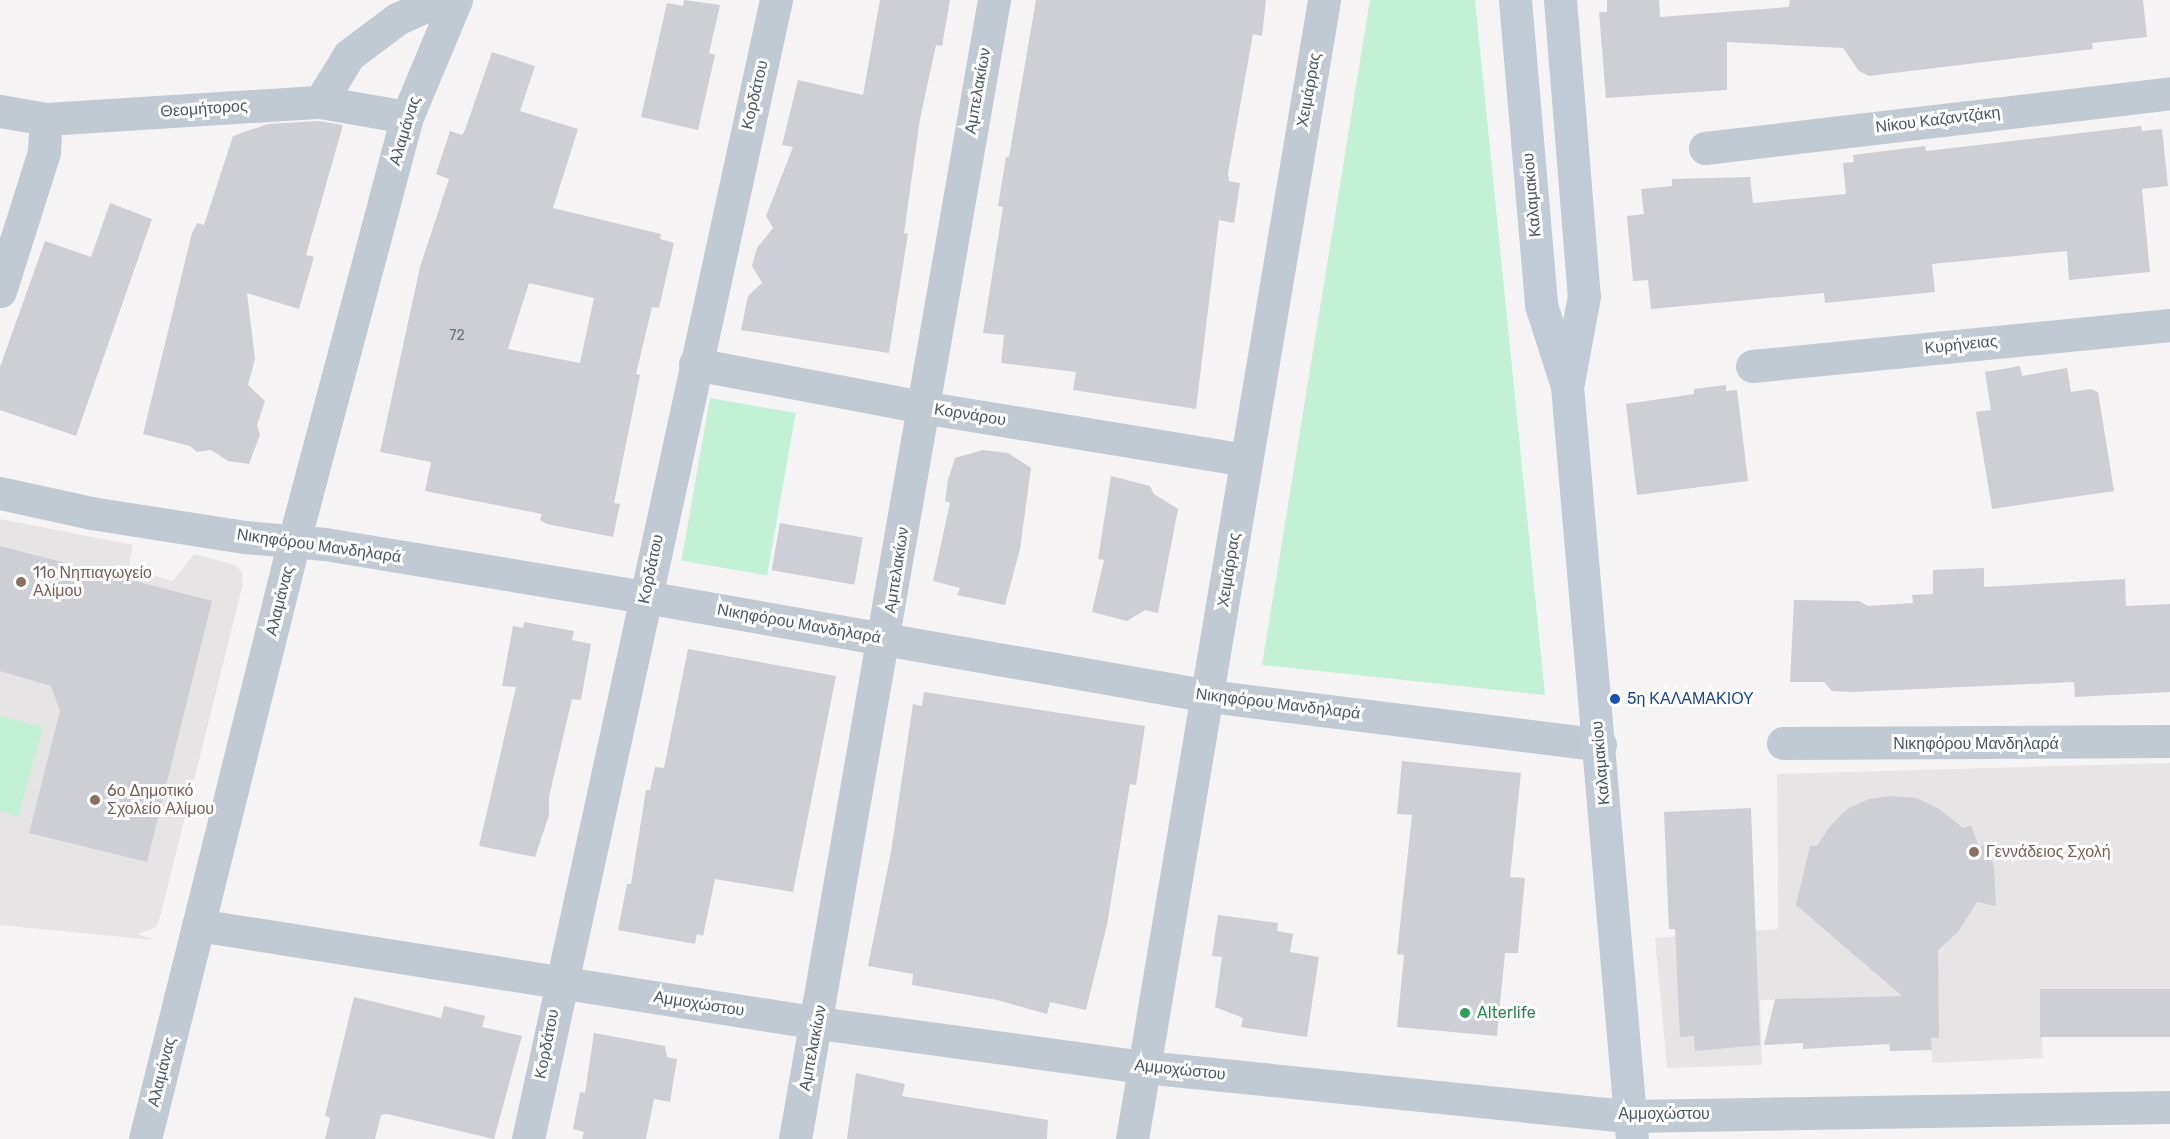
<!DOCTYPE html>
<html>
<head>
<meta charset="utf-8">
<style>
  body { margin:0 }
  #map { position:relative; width:2170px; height:1139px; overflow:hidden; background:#f5f3f3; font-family:Rubik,sans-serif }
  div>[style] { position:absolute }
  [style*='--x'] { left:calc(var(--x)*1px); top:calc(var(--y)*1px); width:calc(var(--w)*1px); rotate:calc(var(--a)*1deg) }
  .education>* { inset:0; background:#e6e4e5 }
  .green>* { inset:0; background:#c3f1d5; transform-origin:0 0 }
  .building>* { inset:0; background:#cdcfd5; transform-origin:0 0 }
  .minor>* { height:33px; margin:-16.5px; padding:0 16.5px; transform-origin:16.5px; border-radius:16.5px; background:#c1cad2 }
  .secondary>* { height:33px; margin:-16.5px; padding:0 16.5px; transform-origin:16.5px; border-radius:16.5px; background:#c1cbd6 }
  .dots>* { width:16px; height:16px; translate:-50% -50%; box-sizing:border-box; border:3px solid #fff; border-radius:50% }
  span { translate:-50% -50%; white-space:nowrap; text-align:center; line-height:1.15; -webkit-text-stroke:6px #fff; paint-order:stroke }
  .number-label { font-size:14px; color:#6b747e }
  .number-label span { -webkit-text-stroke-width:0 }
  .street-label { font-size:16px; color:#4a5661 }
  .education-label { font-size:16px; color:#785e54 }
  .left { translate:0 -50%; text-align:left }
  .transit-label { font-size:16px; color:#164399 }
  .leisure-label { font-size:16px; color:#27864d }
</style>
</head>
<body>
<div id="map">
  <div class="education">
    <div style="clip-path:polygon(0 519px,133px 545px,129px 568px,173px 581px,194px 554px,235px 565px,242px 572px,243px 583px,161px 914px,156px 927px,138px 934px,154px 940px,0 925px)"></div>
    <div style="clip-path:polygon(2170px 763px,2170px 989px,2040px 993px,2043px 1058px,1932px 1063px,1931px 1038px,1939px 1038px,1938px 995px,1760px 1000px,1762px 1065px,1667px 1068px,1655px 938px,1778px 929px,1777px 774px)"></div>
  </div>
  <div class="green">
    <div style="clip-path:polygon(1370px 0,1475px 0,1545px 695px,1262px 665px)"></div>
    <div style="left:710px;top:398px;width:87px;height:165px;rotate:10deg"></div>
    <div style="clip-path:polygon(0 716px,43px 727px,18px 816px,0 811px)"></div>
  </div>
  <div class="building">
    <div style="clip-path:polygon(684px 0,720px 5px,709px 53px,715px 55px,698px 130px,641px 117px,667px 3px,683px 6px)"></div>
    <div style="clip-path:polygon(880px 0,950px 0,942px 46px,936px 45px,920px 119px,904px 233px,908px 234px,889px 353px,741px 330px,748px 296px,762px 283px,752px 266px,757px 248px,773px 228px,766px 216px,793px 147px,782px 145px,798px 80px,863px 95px)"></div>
    <div style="clip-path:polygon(1036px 0,1266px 0,1262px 36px,1253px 34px,1228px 173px,1229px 181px,1240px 183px,1234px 223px,1219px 220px,1196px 409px,1073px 390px,1076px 372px,1001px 363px,1004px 335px,983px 333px,1003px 207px,998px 206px,1006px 157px,1009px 157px)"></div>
    <div style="clip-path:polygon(1607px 0,1659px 0,1660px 17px,1789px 7px,1790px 0,2143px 0,2147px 37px,2092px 43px,2093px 49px,1869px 76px,1859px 71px,1843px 48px,1727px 42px,1727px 90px,1606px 98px,1599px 12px,1607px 12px)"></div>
    <div style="clip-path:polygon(evenodd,492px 52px,535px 66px,520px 111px,578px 129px,553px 208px,661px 234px,660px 239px,674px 243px,659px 308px,652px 307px,636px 374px,640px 375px,614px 503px,620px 504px,613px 537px,547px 524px,540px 520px,542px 514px,425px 491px,431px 462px,380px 452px,420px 267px,449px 179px,436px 174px,450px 131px,462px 135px,465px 130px,492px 52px,529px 283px,594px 298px,580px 363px,508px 349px,529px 283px)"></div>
    <div style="clip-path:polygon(319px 121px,343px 125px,306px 255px,314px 257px,299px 309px,247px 293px,255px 359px,248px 385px,265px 401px,257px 425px,260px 435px,249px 464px,228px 461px,211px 450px,197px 452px,190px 446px,143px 434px,192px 233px,197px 223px,204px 225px,233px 136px,268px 124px)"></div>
    <div style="clip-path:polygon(2141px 126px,2142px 131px,2162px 129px,2168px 186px,2142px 189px,2150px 272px,2069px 280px,2067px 251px,1932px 264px,1935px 292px,1825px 303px,1824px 293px,1651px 309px,1648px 280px,1633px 281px,1627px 216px,1644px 214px,1641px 189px,1672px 186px,1672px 179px,1750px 177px,1753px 203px,1846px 194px,1843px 163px,1854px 162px,1853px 155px,1925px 146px,1926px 151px)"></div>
    <div style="clip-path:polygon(110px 203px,152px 219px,76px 436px,0 410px,0 367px,45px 241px,91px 257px)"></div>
    <div style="clip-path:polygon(2020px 366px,2022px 376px,2067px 368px,2071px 392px,2091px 389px,2098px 392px,2114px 491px,1992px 509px,1976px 412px,1991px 410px,1985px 372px)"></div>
    <div style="clip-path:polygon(1726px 385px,1726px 391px,1737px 390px,1748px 481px,1637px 495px,1626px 404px,1694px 394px,1694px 389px)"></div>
    <div style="clip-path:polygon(983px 450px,1008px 453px,1031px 468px,1020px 549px,1005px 605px,957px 595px,960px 588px,933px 581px,950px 503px,945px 501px,948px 480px,955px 458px)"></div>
    <div style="clip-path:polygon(1111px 476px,1150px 486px,1154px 494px,1178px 509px,1158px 613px,1145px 610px,1127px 621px,1092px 612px,1104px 560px,1098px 559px)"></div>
    <div style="left:780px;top:523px;width:84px;height:48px;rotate:10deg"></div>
    <div style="clip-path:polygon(0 546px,212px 601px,147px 862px,29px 833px,60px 711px,51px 686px,0 671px)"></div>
    <div style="clip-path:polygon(1984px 568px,1984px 587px,2125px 579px,2126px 606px,2170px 604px,2170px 692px,2075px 697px,2074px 682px,1852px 692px,1832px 691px,1824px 682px,1790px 682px,1794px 600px,1859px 601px,1868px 606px,1913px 603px,1912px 595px,1933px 594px,1933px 570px)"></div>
    <div style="clip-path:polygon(524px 622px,574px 631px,572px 640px,591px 644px,581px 700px,572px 699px,549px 797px,549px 815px,535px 857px,479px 846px,516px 687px,502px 686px,513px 626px,523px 628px)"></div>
    <div style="clip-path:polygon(688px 649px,836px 676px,793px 892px,715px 879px,703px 936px,697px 934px,695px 944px,618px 930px,627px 884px,631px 884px,646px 790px,650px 790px,655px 767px,664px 768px)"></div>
    <div style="clip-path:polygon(924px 692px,1145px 726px,1136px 785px,1130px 784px,1107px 925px,1086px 1010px,1050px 1002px,1047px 1014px,997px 1000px,912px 985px,913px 974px,868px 966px,891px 852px,913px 704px,922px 706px)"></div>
    <div style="clip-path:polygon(1402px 761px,1521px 773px,1510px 877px,1525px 878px,1518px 953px,1505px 953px,1497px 1036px,1397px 1027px,1404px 955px,1397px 954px,1412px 815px,1397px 814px)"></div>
    <div style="clip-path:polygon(1892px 796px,1916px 798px,1938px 808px,1963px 828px,1971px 825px,1979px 847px,1988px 844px,1994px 868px,1996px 906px,1977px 902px,1958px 932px,1938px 950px,1939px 1038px,1931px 1038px,1932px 1050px,1890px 1051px,1889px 1044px,1803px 1049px,1803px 1043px,1764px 1045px,1775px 999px,1902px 996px,1796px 905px,1810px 846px,1817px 846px,1830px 826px,1847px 809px,1869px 799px)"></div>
    <div style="clip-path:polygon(1751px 808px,1760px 1045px,1695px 1051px,1694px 1036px,1680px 1037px,1675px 929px,1669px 929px,1664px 812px)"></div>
    <div style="clip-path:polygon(1218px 915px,1278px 923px,1277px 931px,1293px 934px,1290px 952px,1319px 957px,1307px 1037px,1241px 1027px,1243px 1018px,1215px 1007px,1222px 957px,1212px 956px)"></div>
    <div style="left:2170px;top:989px;width:48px;height:130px;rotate:90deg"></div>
    <div style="clip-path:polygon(354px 997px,441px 1018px,444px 1006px,485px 1016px,482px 1027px,522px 1036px,494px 1139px,387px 1114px,381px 1115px,375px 1139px,325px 1139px,330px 1118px,325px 1116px)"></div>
    <div style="clip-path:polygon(594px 1033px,665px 1046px,667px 1057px,677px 1059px,670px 1102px,654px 1099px,646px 1139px,582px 1139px,584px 1132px,573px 1129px,580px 1092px,585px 1093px)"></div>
    <div style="clip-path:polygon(856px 1073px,905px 1084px,902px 1096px,1048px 1120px,1047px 1139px,847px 1139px)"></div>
  </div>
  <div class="minor">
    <div style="--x:320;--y:102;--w:55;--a:-58.3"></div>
    <div style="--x:349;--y:55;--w:60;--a:-36.9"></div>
    <div style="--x:397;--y:19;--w:46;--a:-24.3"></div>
    <div style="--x:0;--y:111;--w:47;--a:9.9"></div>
    <div style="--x:46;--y:119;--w:275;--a:-3.6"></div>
    <div style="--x:320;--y:102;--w:88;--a:9.8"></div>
    <div style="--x:1705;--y:148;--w:468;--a:-6.7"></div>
    <div style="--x:0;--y:291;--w:146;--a:-72.4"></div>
    <div style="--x:44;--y:152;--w:33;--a:-87"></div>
    <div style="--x:695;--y:364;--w:231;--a:10.7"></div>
    <div style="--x:922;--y:407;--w:328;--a:9.3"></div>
    <div style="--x:1752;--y:366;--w:420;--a:-5.6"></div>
    <div style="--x:0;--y:493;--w:93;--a:12.4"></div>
    <div style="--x:91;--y:513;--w:156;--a:8.9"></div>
    <div style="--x:245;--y:537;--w:80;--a:5"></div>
    <div style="--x:325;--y:544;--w:324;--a:9.4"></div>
    <div style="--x:645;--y:597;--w:573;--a:9.96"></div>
    <div style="--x:1209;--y:696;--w:394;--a:7.1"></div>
    <div style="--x:1783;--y:743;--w:387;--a:-0.3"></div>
    <div style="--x:198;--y:925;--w:628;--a:8.98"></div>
    <div style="--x:818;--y:1023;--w:329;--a:7.7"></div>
    <div style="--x:1144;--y:1067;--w:488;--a:5.8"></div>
    <div style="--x:1630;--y:1116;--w:540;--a:-0.95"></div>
    <div style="--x:145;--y:1139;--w:616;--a:-76.01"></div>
    <div style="--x:294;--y:541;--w:439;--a:-75.1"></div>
    <div style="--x:407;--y:117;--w:127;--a:-67.3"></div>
    <div style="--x:528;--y:1139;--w:1166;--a:-77.72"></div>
    <div style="--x:795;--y:1139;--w:1156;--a:-80.09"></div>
    <div style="--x:1132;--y:1139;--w:1155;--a:-80.43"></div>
  </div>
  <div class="secondary">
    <div style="--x:1515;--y:0;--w:306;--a:85.1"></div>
    <div style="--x:1541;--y:305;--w:85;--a:72.2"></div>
    <div style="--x:1567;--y:386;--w:756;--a:85.07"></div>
    <div style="--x:1560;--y:0;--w:297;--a:85.4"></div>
    <div style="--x:1584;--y:296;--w:87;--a:100.5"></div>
  </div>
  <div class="dots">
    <div style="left:21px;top:582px;background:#8d6e63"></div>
    <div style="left:1615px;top:699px;background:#1a4fb4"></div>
    <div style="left:95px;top:800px;background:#8d6e63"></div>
    <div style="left:1974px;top:852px;background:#8d6e63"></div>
    <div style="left:1465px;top:1013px;background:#2e9e5b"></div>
  </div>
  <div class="number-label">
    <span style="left:457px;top:336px">72</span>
  </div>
  <div class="street-label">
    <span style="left:1309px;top:90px;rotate:-80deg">Χειμάρρας</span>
    <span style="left:978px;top:91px;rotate:-80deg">Αμπελακίων</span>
    <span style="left:755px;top:95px;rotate:-77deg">Κορδάτου</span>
    <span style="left:204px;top:109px;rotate:-4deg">Θεομήτορος</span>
    <span style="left:1938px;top:120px;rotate:-7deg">Νίκου Καζαντζάκη</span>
    <span style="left:405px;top:131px;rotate:-73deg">Αλαμάνας</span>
    <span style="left:1532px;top:195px;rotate:-95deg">Καλαμακίου</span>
    <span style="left:1961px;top:345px;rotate:-6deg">Κυρήνειας</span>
    <span style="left:970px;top:415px;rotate:9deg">Κορνάρου</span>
    <span style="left:319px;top:546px;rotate:8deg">Νικηφόρου Μανδηλαρά</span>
    <span style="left:651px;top:569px;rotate:-78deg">Κορδάτου</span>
    <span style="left:897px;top:570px;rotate:-81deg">Αμπελακίων</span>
    <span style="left:1229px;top:570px;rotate:-81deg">Χειμάρρας</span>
    <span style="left:280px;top:601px;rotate:-76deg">Αλαμάνας</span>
    <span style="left:799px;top:624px;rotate:10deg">Νικηφόρου Μανδηλαρά</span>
    <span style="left:1278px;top:704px;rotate:7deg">Νικηφόρου Μανδηλαρά</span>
    <span style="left:1976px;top:744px">Νικηφόρου Μανδηλαρά</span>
    <span style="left:1601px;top:763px;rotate:-95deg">Καλαμακίου</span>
    <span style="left:699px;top:1004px;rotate:9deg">Αμμοχώστου</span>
    <span style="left:547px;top:1044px;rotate:-79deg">Κορδάτου</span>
    <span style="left:813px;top:1048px;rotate:-79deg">Αμπελακίων</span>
    <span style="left:1180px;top:1070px;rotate:6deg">Αμμοχώστου</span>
    <span style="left:162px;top:1072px;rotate:-76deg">Αλαμάνας</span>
    <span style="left:1664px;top:1114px">Αμμοχώστου</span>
  </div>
  <div class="education-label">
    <span class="left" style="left:33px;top:582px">11ο Νηπιαγωγείο<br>Αλίμου</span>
    <span class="left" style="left:107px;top:800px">6ο Δημοτικό<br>Σχολείο Αλίμου</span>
    <span class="left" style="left:1986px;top:852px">Γεννάδειος Σχολή</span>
  </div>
  <div class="transit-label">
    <span class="left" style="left:1627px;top:699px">5η ΚΑΛΑΜΑΚΙΟΥ</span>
  </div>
  <div class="leisure-label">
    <span class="left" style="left:1477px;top:1013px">Alterlife</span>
  </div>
</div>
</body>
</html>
